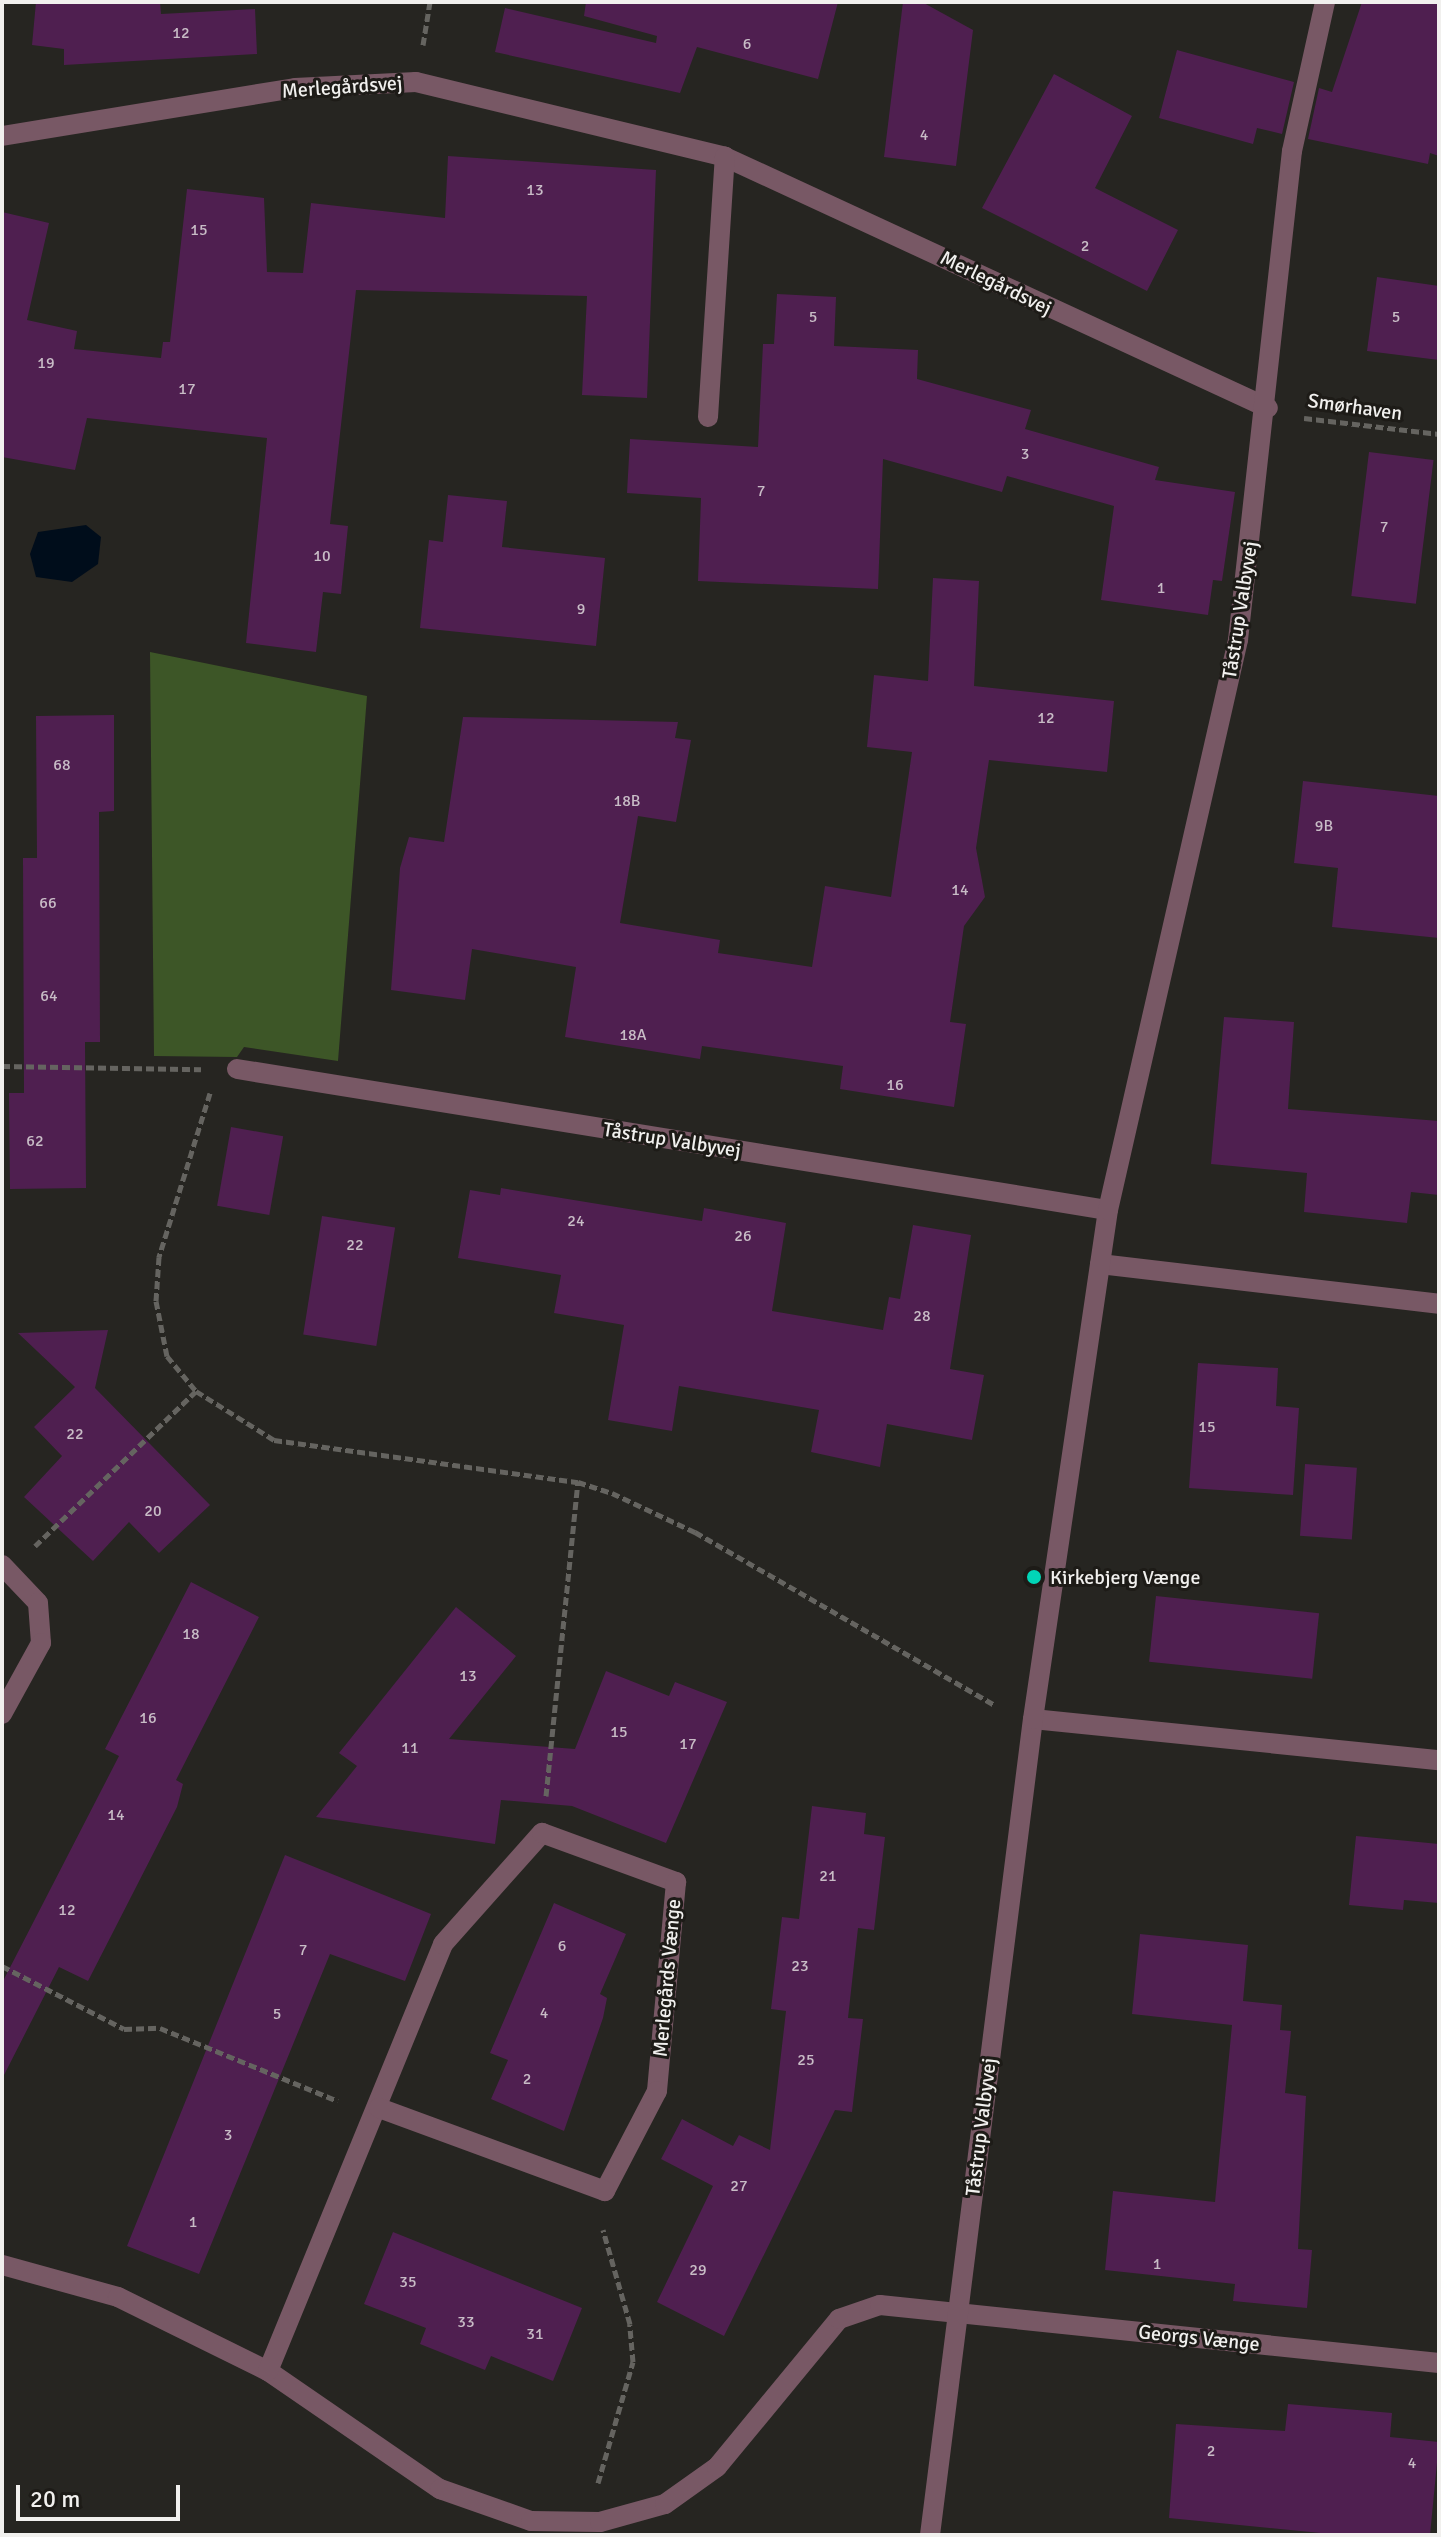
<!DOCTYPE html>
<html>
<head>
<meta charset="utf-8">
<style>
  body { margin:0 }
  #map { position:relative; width:1441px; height:2537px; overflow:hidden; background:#262521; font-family:Signika,sans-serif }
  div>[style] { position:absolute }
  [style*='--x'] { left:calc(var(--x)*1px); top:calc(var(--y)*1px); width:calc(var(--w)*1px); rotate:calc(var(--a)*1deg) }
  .green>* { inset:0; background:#3d5627 }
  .water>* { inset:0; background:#000d1b }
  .building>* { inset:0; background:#4f1f50; transform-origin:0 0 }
  .path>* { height:5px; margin-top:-2.5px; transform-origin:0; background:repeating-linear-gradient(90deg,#656460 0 8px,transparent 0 12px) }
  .minor>* { height:20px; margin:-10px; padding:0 10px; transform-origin:10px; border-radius:10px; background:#785865 }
  .dots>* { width:22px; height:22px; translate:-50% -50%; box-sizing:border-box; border:4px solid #1d1b17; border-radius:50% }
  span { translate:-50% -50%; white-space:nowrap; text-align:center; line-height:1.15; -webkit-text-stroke:6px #1d1b17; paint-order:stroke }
  .number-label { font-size:16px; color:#c8bcc6 }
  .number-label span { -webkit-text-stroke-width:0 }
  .street-label { font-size:20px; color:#f1f0ee }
  .poi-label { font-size:20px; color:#f1f0ee }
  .left { translate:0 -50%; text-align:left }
  .frame { position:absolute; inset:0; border:4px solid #f1f0ee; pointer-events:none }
  .scale { position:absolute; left:16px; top:2485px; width:164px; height:36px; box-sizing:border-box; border:4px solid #f1f0ee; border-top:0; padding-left:10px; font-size:24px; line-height:28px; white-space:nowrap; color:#f1f0ee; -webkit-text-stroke:6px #1d1b17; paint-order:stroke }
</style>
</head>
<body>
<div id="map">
  <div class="green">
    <div style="clip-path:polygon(150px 652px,367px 696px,338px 1061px,244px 1047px,237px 1057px,154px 1056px)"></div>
  </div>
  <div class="water">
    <div style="clip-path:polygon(86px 525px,101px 537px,98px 564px,72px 582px,36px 577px,30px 554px,38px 532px)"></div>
  </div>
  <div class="building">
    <div style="clip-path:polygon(36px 2px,160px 2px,161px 14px,255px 9px,257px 54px,64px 65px,64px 49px,32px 45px)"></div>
    <div style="clip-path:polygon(586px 2px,838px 2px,818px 79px,697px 47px,680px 93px,495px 52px,505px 8px,656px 43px,657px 36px,584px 16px)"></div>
    <div style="clip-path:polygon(903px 2px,922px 2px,973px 30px,956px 166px,884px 157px)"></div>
    <div style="clip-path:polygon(1362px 2px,1439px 2px,1439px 156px,1430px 153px,1428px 164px,1308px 139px,1319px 88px,1332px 92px)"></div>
    <div style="clip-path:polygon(1177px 50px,1294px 82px,1282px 134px,1257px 128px,1253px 144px,1159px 118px)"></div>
    <div style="clip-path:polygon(1054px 74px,1132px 116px,1095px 188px,1178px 230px,1147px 291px,982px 208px)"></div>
    <div style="clip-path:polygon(448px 156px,656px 170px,647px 398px,582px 395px,587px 296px,356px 290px,330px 524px,348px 526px,341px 594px,323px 592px,316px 652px,246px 643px,267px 438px,87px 418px,75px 470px,2px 457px,2px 212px,49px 223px,27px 320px,77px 331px,74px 349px,161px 358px,163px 342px,170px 342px,187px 189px,264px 198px,267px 272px,303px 273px,311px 203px,445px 218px)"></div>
    <div style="clip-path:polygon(1377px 277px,1439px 286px,1439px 360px,1367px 351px)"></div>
    <div style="clip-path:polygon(777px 294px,836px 297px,834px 346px,918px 350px,917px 379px,1031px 410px,1025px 429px,1159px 467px,1155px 480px,1235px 492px,1222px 581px,1213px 580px,1208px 615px,1101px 600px,1114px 506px,1007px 476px,1002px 492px,883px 459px,878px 589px,698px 581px,701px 498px,627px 493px,630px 439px,758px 447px,763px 344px,774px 344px)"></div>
    <div style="left:1369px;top:452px;width:65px;height:145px;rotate:7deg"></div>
    <div style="clip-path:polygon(448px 495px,507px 501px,502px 547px,605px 558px,596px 646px,420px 628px,429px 540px,443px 542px)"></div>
    <div style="clip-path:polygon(933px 578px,979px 581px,974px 686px,1114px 701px,1107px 772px,989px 760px,976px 848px,985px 897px,964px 926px,950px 1022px,966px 1024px,954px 1107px,840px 1089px,843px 1066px,702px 1046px,700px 1059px,565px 1037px,576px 967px,472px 949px,465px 1000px,391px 990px,400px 868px,409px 837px,444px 842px,463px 717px,678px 722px,675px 738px,691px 740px,676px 822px,638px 816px,620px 923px,720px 940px,718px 953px,812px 967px,825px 886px,891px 897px,912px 752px,867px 747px,874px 675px,928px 681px)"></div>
    <div style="clip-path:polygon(114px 715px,114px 811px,99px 812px,100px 1042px,85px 1042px,86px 1188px,10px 1189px,9px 1093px,24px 1093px,23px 858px,37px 858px,36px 716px)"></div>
    <div style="clip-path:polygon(1303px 781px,1439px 796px,1439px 938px,1332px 927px,1338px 868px,1294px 863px)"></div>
    <div style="clip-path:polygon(1224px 1017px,1294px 1022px,1288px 1109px,1439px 1121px,1439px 1195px,1411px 1192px,1407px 1223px,1304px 1212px,1307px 1173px,1211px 1164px)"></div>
    <div style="left:231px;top:1127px;width:53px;height:80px;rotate:10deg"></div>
    <div style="clip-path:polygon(501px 1188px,702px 1221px,704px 1208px,786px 1223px,772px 1311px,883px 1330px,889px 1297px,900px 1299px,913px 1225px,971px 1235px,950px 1369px,984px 1375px,972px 1440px,887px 1424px,880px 1467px,811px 1452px,819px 1410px,679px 1386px,672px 1431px,608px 1420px,624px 1325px,554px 1313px,561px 1275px,458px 1258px,470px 1190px,500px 1195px)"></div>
    <div style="left:322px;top:1216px;width:74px;height:120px;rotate:9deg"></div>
    <div style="clip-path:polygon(108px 1330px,95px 1388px,210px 1505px,159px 1553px,129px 1522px,93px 1561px,24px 1497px,62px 1456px,34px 1427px,75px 1387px,18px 1333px)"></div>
    <div style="clip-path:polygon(1198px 1363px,1278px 1368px,1276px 1406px,1299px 1408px,1293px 1495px,1189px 1488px)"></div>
    <div style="left:1305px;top:1464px;width:52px;height:72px;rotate:4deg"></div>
    <div style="clip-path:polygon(191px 1582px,259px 1617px,176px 1780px,183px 1784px,177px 1807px,88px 1981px,59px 1967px,2px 2079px,2px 1983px,119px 1756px,105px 1749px)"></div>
    <div style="left:1156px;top:1596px;width:164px;height:66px;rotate:6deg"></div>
    <div style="clip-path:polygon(456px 1607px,516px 1656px,449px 1739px,575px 1749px,606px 1671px,669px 1696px,675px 1682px,727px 1702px,666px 1843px,572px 1806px,501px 1800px,495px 1844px,316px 1817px,357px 1766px,339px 1753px)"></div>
    <div style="clip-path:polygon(812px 1806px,866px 1813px,864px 1834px,885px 1837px,874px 1930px,858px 1928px,848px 2018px,863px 2019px,852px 2112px,835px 2110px,724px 2336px,657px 2302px,713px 2186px,661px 2159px,682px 2119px,733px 2146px,739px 2135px,770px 2150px,786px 2011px,771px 2009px,782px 1917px,799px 1919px)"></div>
    <div style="clip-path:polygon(1356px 1836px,1439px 1844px,1439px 1903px,1404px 1900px,1403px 1910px,1349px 1905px)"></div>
    <div style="clip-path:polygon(285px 1855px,431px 1914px,405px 1981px,330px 1954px,199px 2274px,127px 2246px)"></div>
    <div style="clip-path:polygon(554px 1903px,626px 1934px,600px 1994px,607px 1998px,603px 2018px,564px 2131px,491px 2099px,508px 2060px,490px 2053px)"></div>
    <div style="clip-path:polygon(1140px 1934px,1248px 1945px,1243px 2001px,1282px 2005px,1280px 2030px,1291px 2031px,1285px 2093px,1306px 2096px,1298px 2249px,1312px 2250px,1307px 2308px,1233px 2301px,1235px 2284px,1105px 2270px,1113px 2191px,1215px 2202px,1232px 2025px,1132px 2014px)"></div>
    <div style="clip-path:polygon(393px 2232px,582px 2308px,553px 2381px,491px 2356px,485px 2370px,420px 2344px,426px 2328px,364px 2304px)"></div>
    <div style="clip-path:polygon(1288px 2404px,1392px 2413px,1390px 2437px,1439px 2442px,1430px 2535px,1341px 2535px,1169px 2518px,1176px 2424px,1285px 2431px)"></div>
  </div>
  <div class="path">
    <div style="--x:423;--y:45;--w:44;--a:-80.8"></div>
    <div style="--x:1304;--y:418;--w:136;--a:6.8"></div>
    <div style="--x:2;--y:1066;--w:199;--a:0.9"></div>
    <div style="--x:210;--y:1093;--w:172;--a:107.3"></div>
    <div style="--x:159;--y:1257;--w:44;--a:93.9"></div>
    <div style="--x:156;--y:1301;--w:56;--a:78.7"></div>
    <div style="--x:167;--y:1356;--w:45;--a:50.4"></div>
    <div style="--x:196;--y:1391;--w:92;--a:32.1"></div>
    <div style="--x:274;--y:1440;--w:307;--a:7.9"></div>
    <div style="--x:578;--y:1482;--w:36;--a:18"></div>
    <div style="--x:612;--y:1493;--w:92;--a:25.2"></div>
    <div style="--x:695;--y:1532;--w:346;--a:30"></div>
    <div style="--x:35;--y:1546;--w:223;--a:-43.9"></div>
    <div style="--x:546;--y:1796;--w:316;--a:-84.2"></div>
    <div style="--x:2;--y:1966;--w:137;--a:27.3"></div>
    <div style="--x:124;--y:2029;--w:36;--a:-2"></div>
    <div style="--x:160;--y:2028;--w:192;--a:22.3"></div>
    <div style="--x:598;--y:2483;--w:126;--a:-73.9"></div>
    <div style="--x:633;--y:2362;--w:38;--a:-95"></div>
    <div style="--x:630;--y:2324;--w:98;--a:-106"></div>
  </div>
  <div class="minor">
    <div style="--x:2;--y:136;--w:297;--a:-9.3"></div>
    <div style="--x:295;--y:88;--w:121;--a:-2.8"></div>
    <div style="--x:416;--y:82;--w:318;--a:13.6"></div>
    <div style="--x:725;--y:157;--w:598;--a:24.81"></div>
    <div style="--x:708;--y:417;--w:261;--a:-86.3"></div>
    <div style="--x:237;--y:1069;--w:882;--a:9.2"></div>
    <div style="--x:1100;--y:1264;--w:341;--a:6.7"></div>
    <div style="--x:2;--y:1565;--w:52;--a:46.5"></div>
    <div style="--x:38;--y:1603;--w:40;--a:85.7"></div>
    <div style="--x:41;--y:1643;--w:81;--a:118.8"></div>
    <div style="--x:1033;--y:1719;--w:408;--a:5.8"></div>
    <div style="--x:2;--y:2265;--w:120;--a:15.4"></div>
    <div style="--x:118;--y:2297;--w:167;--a:26.3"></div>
    <div style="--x:268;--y:2371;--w:209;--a:34.5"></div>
    <div style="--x:440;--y:2489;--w:96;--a:19.4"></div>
    <div style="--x:531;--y:2521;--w:69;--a:0.8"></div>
    <div style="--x:600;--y:2522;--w:67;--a:-15.5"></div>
    <div style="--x:665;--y:2504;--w:64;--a:-35.4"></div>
    <div style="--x:717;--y:2467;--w:192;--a:-50.5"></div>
    <div style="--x:839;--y:2319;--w:43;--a:-18.9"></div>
    <div style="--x:880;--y:2305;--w:562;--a:5.92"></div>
    <div style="--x:268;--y:2371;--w:461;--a:-67.7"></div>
    <div style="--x:443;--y:1944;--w:149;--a:-48.3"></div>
    <div style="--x:542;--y:1833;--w:143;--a:20.1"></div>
    <div style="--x:676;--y:1882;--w:210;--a:95.2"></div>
    <div style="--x:657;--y:2091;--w:113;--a:117.5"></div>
    <div style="--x:605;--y:2191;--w:241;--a:-159.8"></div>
    <div style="--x:930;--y:2535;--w:822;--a:-82.81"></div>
    <div style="--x:1033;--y:1719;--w:514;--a:-81.62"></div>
    <div style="--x:1108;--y:1210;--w:585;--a:-77.15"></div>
    <div style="--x:1238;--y:640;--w:492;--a:-83.7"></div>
    <div style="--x:1292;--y:151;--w:153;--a:-77.5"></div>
  </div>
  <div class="dots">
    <div style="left:1034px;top:1577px;background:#01d5b7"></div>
  </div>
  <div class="number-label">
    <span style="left:181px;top:33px">12</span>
    <span style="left:747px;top:44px">6</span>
    <span style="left:924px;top:135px">4</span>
    <span style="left:535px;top:190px">13</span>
    <span style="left:199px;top:230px">15</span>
    <span style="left:1085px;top:246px">2</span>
    <span style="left:813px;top:317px">5</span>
    <span style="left:1396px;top:317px">5</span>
    <span style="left:46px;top:363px">19</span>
    <span style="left:187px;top:389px">17</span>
    <span style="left:1025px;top:454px">3</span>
    <span style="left:761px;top:491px">7</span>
    <span style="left:1384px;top:527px">7</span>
    <span style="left:322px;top:556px">10</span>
    <span style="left:1161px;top:588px">1</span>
    <span style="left:581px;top:609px">9</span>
    <span style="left:1046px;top:718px">12</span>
    <span style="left:62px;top:765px">68</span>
    <span style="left:627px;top:801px">18B</span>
    <span style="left:1324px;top:826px">9B</span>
    <span style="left:960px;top:890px">14</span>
    <span style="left:48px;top:903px">66</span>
    <span style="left:49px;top:996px">64</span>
    <span style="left:633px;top:1035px">18A</span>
    <span style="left:895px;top:1085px">16</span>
    <span style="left:35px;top:1141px">62</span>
    <span style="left:576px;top:1221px">24</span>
    <span style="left:743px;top:1236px">26</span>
    <span style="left:355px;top:1245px">22</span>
    <span style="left:922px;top:1316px">28</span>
    <span style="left:1207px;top:1427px">15</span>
    <span style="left:75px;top:1434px">22</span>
    <span style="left:153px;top:1511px">20</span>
    <span style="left:191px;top:1634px">18</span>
    <span style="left:468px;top:1676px">13</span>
    <span style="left:148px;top:1718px">16</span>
    <span style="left:619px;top:1732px">15</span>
    <span style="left:688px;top:1744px">17</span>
    <span style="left:410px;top:1748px">11</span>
    <span style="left:116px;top:1815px">14</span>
    <span style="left:828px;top:1876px">21</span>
    <span style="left:67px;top:1910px">12</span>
    <span style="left:562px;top:1946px">6</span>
    <span style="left:303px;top:1950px">7</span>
    <span style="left:800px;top:1966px">23</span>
    <span style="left:544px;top:2013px">4</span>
    <span style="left:277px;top:2014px">5</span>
    <span style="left:806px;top:2060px">25</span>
    <span style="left:527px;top:2079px">2</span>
    <span style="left:228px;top:2135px">3</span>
    <span style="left:739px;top:2186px">27</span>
    <span style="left:193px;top:2222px">1</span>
    <span style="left:1157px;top:2264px">1</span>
    <span style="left:698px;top:2270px">29</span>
    <span style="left:408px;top:2282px">35</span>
    <span style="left:466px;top:2322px">33</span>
    <span style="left:535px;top:2334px">31</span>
    <span style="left:1211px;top:2451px">2</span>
    <span style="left:1412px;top:2463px">4</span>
  </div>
  <div class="street-label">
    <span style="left:342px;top:87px;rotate:-4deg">Merlegårdsvej</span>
    <span style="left:996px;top:283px;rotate:26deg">Merlegårdsvej</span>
    <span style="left:1355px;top:407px;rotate:8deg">Smørhaven</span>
    <span style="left:1240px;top:610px;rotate:-81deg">Tåstrup Valbyvej</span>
    <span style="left:672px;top:1140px;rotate:9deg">Tåstrup Valbyvej</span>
    <span style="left:667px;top:1978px;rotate:-85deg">Merlegårds Vænge</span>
    <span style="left:981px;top:2127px;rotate:-83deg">Tåstrup Valbyvej</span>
    <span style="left:1199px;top:2338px;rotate:6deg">Georgs Vænge</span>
  </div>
  <div class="poi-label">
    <span class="left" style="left:1050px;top:1577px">Kirkebjerg Vænge</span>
  </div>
  <div class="frame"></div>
  <div class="scale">20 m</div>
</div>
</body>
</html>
